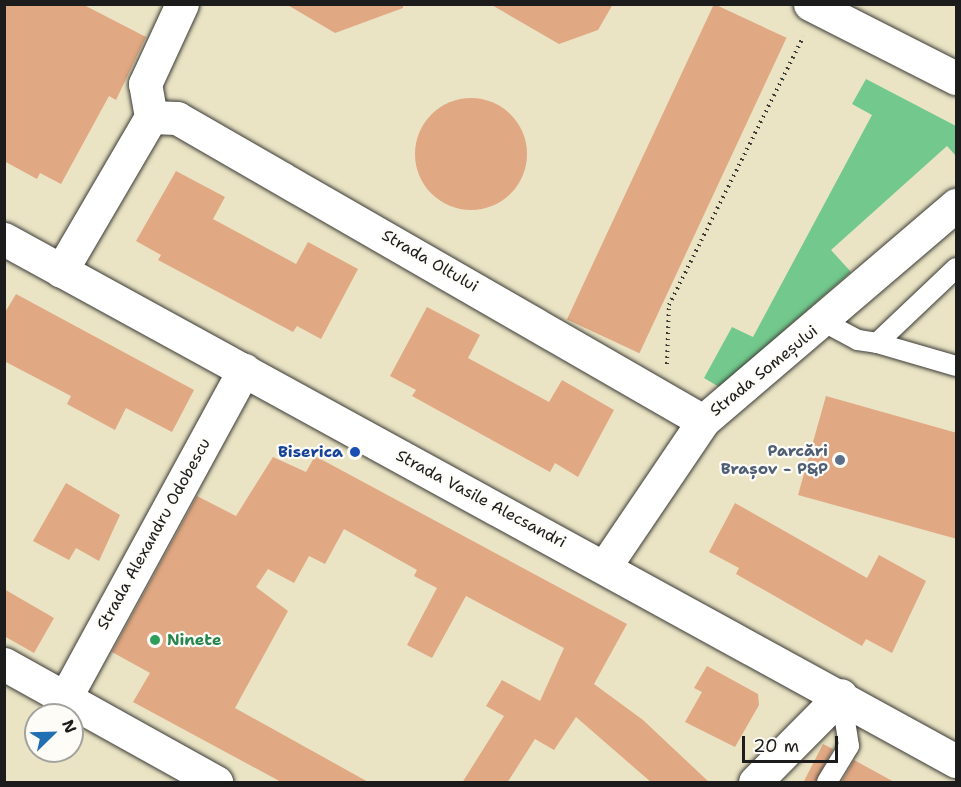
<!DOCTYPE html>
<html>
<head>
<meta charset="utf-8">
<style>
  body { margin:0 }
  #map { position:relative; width:961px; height:787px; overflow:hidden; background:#eae4c5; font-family:"Shantell Sans",sans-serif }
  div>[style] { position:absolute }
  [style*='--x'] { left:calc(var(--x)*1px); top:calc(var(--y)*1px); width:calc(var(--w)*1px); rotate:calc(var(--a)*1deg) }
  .green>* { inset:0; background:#73c98d }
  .building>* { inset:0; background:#e0a883; transform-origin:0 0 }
  .round { border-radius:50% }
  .path>* { height:4px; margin-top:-2px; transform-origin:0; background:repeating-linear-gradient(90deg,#3b3a35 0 1.5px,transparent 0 6px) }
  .roads { filter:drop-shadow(0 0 2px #3b3a35) drop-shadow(0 0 2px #3b3a35) }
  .service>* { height:20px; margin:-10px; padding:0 10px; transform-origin:10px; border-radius:10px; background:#fff }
  .minor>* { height:33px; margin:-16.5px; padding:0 16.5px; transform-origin:16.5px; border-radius:16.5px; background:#fff }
  .dots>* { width:16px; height:16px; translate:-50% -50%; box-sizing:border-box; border:3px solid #fdfcf7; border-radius:50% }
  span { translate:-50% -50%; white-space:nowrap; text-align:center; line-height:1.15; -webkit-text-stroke:4.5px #fdfcf7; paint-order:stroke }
  .street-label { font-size:16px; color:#1c1c1c }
  .service-label { font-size:16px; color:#4e5e75; font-weight:700 }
  .right { translate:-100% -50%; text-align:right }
  .transit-label { font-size:16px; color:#164399; font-weight:700 }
  .leisure-label { font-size:16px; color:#27864d; font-weight:700 }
  .left { translate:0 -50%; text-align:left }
  .frame { position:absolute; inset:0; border:6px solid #1c1c1c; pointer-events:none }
  .north { position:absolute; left:24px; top:703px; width:60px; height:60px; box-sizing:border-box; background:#fdfcf7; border:2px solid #a3a29f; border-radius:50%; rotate:67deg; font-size:16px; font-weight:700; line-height:24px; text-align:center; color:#1c1c1c }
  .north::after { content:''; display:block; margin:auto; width:21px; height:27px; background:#1f6fb2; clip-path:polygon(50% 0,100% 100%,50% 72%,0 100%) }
  .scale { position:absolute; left:742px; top:736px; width:96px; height:27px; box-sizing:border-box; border:3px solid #1c1c1c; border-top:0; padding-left:8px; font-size:18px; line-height:21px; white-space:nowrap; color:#1c1c1c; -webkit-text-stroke:4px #fdfcf7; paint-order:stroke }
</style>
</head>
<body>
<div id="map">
  <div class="green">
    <div style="clip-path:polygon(866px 79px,956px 126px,956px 156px,947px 146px,831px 250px,851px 272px,719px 387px,704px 378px,732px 327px,753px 337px,872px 115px,852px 104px)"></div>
  </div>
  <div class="building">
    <div style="clip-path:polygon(4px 4px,82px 4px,146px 37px,116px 100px,109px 96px,61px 184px,40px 173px,37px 179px,4px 161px)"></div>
    <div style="clip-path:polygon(286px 4px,403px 4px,403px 8px,335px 33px)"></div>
    <div style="clip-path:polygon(490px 4px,613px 4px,598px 30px,559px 44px)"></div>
    <div style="left:714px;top:4px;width:80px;height:348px;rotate:25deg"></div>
    <div class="round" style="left:415px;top:98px;width:112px;height:112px"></div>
    <div style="clip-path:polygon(176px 171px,225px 197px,213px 219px,296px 264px,308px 242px,358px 269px,321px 339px,297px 326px,293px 332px,158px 260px,161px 255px,136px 241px)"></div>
    <div style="clip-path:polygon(16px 294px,194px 390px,172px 432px,126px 408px,115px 430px,67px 404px,71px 396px,4px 361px,4px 314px)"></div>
    <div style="clip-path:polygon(427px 307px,480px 335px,468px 358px,549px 402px,562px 380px,614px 410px,578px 477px,555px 463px,550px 472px,412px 396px,416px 390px,390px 376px)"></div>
    <div style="clip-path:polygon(826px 396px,957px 433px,957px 539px,798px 495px)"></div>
    <div style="clip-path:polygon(315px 456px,627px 624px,594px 684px,643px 720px,710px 783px,652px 783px,576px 717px,554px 750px,535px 739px,507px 783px,462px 783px,504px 716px,486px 706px,502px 680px,540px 701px,564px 648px,466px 596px,432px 658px,407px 645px,437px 588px,414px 576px,417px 570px,344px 529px,325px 564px,309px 556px,294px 583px,268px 569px,256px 587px,288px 611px,235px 708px,370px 783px,283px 783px,133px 702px,150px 673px,112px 652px,197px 496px,236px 516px,273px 457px,306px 472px)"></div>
    <div style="clip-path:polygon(66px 483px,120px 515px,99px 561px,76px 548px,69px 560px,33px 541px)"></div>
    <div style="clip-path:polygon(735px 503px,867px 578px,879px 555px,926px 581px,892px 653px,866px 639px,862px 646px,736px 574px,739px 568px,709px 552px)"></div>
    <div style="clip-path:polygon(4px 589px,54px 618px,34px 653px,4px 636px)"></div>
    <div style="clip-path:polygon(707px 666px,758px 694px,759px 705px,735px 747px,685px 722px,702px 692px,694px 688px)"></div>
    <div style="clip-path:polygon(823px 744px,833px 749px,815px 783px,803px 783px)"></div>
    <div style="clip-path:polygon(854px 760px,896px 783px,841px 783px)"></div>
  </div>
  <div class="path">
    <div style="--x:667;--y:364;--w:59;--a:-88.1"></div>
    <div style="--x:669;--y:305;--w:300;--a:-63.4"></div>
  </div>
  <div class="roads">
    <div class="service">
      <div style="--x:824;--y:322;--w:38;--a:28"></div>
      <div style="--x:858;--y:340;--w:19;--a:9"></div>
      <div style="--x:877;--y:343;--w:109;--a:-43.5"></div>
      <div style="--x:877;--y:343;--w:82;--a:16.2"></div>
      <div style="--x:827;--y:782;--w:42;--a:-58.6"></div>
      <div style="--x:849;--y:746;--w:51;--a:-99.1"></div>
    </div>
    <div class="minor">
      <div style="--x:810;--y:4;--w:164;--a:26.9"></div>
      <div style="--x:151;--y:117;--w:34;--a:-100"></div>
      <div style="--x:145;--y:84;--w:88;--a:-65.2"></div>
      <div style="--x:4;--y:239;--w:1086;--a:28.74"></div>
      <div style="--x:61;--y:271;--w:178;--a:-59.7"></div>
      <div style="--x:151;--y:117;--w:26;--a:2"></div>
      <div style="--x:177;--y:118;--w:607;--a:29.94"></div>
      <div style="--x:605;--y:566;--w:175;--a:-55.9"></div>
      <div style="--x:703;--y:421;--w:333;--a:-40.5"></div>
      <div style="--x:4;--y:664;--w:243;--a:29.1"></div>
      <div style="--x:65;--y:698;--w:374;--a:-61.4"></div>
      <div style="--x:755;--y:782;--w:122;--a:-45.3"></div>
    </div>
  </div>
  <div class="dots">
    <div style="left:355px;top:452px;background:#1a4fb4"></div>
    <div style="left:840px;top:460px;background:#5c6f8a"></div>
    <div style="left:155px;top:640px;background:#2e9e5b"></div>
  </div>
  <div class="street-label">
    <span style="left:430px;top:261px;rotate:30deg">Strada Oltului</span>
    <span style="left:764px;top:371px;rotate:-39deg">Strada Someșului</span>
    <span style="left:481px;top:499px;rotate:28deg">Strada Vasile Alecsandri</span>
    <span style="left:154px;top:534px;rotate:-61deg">Strada Alexandru Odobescu</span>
  </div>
  <div class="service-label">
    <span class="right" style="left:828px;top:460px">Parcări<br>Brașov - P&amp;P</span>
  </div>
  <div class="transit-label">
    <span class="right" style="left:343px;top:452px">Biserica</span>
  </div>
  <div class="leisure-label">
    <span class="left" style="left:167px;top:640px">Ninete</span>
  </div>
  <div class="frame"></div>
  <div class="north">N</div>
  <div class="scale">20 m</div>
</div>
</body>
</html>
